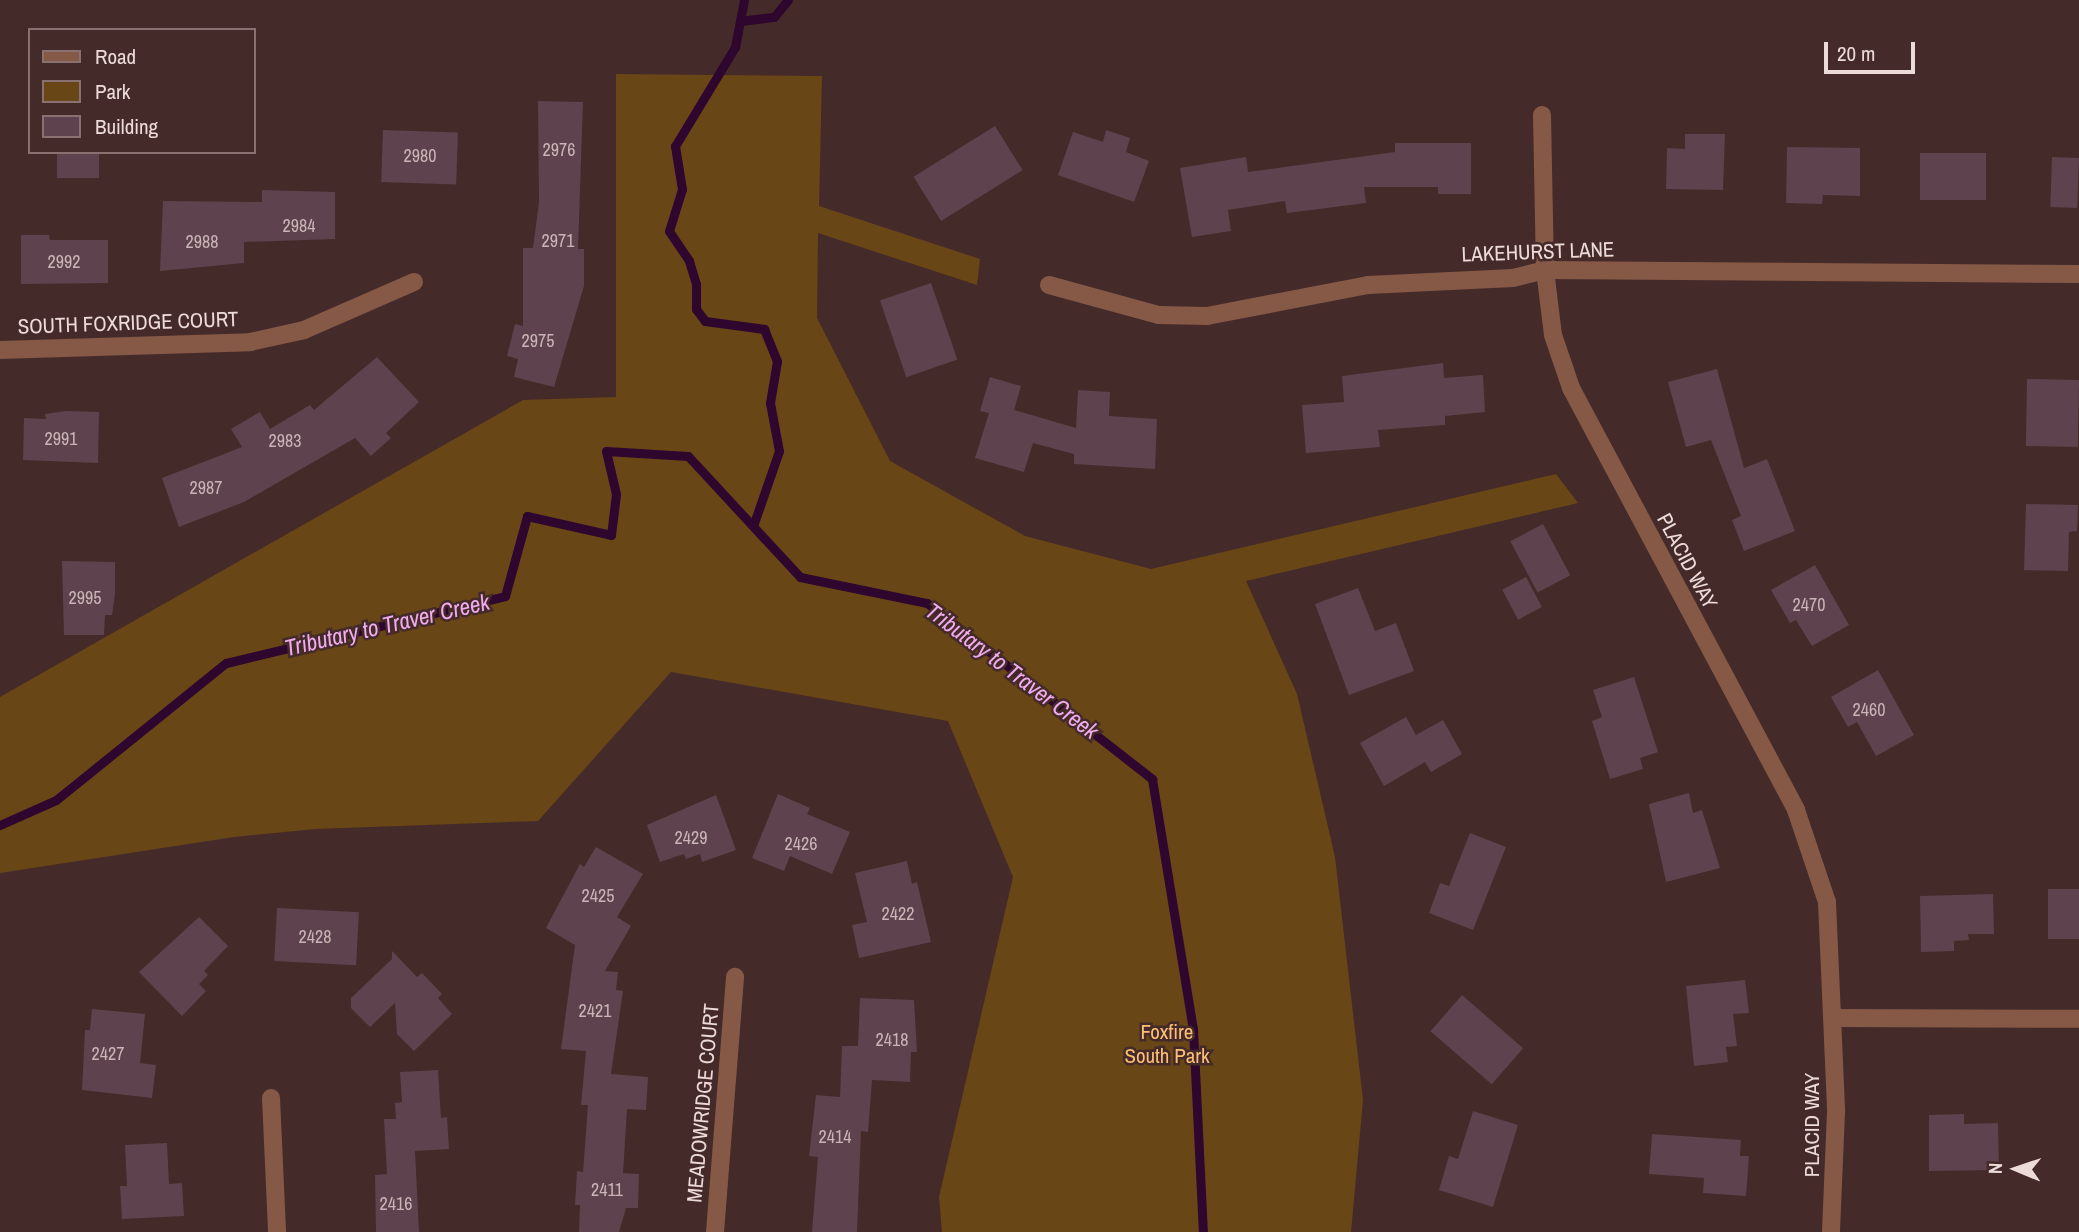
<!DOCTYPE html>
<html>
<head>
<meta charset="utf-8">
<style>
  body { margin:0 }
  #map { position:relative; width:2079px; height:1232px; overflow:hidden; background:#452a2a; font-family:"Archivo Narrow",sans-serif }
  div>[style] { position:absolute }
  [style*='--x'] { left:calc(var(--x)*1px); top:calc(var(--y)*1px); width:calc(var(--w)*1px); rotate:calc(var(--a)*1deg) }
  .green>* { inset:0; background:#694616 }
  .stream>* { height:9px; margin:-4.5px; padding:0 4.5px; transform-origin:4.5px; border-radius:4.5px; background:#2e062e }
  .building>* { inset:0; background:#5e424d; transform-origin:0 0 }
  .minor>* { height:18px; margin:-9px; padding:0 9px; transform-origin:9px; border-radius:9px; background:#855946 }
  span { translate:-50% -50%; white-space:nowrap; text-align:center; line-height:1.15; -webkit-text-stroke:5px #452a2a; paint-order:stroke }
  .number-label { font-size:18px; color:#c9b5b7 }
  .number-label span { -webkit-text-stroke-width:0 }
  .street-label { font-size:21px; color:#eddbda }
  .park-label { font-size:21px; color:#fdbf74 }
  .water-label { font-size:23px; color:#f0acee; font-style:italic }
  .legend { position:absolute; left:28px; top:28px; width:228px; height:126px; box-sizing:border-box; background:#452a2a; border:2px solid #887170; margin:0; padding:9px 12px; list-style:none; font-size:21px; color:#eddbda }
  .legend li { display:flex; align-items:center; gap:14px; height:35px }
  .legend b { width:35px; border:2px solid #887170 }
  .north { position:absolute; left:1981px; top:1134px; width:70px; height:70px; -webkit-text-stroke:5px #452a2a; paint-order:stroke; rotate:272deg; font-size:19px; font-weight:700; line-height:28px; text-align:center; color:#eddbda }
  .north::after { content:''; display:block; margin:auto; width:24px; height:32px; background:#eddbda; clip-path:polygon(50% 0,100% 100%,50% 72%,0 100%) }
  .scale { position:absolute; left:1824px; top:42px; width:91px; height:32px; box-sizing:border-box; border:4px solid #eddbda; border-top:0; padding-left:9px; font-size:21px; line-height:24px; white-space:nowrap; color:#eddbda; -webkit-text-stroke:5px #452a2a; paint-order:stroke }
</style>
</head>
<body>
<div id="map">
  <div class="green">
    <div style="clip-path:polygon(616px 74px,822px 76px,819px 206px,980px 259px,977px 285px,818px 233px,817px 318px,890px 461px,1025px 536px,1151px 569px,1556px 474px,1578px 503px,1246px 581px,1297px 694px,1335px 857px,1363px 1100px,1351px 1232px,942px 1232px,939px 1197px,1013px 877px,948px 721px,671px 672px,538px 821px,315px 829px,234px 837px,0 873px,0 697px,523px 400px,616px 397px)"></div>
  </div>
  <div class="stream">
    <div style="--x:744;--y:0;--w:48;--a:100.8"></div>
    <div style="--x:735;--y:47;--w:116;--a:121.2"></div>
    <div style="--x:675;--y:146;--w:44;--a:80.8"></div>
    <div style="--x:682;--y:189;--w:44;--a:107.2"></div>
    <div style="--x:669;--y:231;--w:36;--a:56"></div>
    <div style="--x:689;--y:261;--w:24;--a:73"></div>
    <div style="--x:696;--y:284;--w:25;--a:90"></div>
    <div style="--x:696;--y:309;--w:15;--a:53"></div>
    <div style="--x:705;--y:321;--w:60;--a:7.7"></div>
    <div style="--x:764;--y:329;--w:35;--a:68"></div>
    <div style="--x:777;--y:361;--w:43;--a:99.5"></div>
    <div style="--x:770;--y:403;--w:49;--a:79.4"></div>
    <div style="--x:779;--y:451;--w:79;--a:109.1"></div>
    <div style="--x:740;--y:21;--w:34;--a:-7"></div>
    <div style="--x:774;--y:17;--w:22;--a:-51"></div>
    <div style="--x:0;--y:825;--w:61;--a:-24.1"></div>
    <div style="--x:56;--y:800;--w:218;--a:-38.9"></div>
    <div style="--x:226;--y:663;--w:287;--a:-13.5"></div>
    <div style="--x:505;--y:596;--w:83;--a:-74.6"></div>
    <div style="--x:527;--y:516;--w:86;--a:12.7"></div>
    <div style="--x:611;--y:535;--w:41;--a:-83"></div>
    <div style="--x:616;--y:494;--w:44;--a:-103.1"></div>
    <div style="--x:606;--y:451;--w:82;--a:3.5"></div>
    <div style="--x:688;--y:456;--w:165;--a:47.2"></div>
    <div style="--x:800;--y:577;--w:130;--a:11.6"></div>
    <div style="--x:927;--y:603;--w:286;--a:38"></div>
    <div style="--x:1152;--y:779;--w:253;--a:80.7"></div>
    <div style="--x:1193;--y:1029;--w:203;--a:87.2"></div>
  </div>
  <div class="building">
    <div style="clip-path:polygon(538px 101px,583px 102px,578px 249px,584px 249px,584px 286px,554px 387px,514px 377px,518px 359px,507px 356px,515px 324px,523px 326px,523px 248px,533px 248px,539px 202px)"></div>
    <div style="left:995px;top:126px;width:52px;height:96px;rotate:58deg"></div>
    <div style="left:383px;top:130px;width:75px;height:52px;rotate:2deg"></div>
    <div style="clip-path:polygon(1106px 130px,1130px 138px,1126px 152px,1149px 161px,1134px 202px,1058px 175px,1073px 132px,1103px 142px)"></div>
    <div style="clip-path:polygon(1685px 134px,1725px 134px,1723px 190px,1666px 189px,1667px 148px,1685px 149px)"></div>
    <div style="clip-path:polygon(1395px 143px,1471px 143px,1471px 194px,1438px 194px,1438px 187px,1364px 187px,1366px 203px,1287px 213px,1285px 201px,1228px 210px,1231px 231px,1192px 237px,1180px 168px,1246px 157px,1248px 172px,1395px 152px)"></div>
    <div style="clip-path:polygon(1787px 147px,1860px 148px,1860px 196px,1823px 195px,1822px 204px,1786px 203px)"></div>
    <div style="left:57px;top:152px;width:42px;height:26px"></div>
    <div style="left:1920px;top:153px;width:66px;height:47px"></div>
    <div style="left:2052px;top:157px;width:27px;height:50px;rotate:2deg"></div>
    <div style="clip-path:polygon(262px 190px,335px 192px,335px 239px,244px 242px,244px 263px,160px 271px,163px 201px,262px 202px)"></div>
    <div style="clip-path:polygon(21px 235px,49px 235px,50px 240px,108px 240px,108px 283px,21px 284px)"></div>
    <div style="left:931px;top:283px;width:81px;height:54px;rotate:71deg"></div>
    <div style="clip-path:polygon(377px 357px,419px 402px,386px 433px,391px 438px,371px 456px,355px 438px,244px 502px,179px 527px,162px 478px,242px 447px,231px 429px,260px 412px,270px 429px,310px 405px,314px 410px)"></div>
    <div style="clip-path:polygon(1443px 363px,1444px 378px,1483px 375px,1485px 412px,1445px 416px,1445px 425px,1378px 430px,1380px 447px,1306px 453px,1302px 405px,1344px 402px,1342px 376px)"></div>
    <div style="clip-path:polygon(1717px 369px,1744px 468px,1767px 459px,1795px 531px,1744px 551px,1732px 520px,1741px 516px,1711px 440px,1686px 447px,1668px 382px)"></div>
    <div style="clip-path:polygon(990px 377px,1021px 386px,1014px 410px,1076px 428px,1078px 390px,1110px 392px,1109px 416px,1157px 419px,1155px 469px,1074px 464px,1074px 454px,1033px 443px,1024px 472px,975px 458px,989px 413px,980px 411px)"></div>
    <div style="left:2027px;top:379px;width:52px;height:67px;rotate:1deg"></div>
    <div style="clip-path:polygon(66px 411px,99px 412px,98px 463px,23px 460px,24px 418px,46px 419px,45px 414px)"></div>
    <div style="clip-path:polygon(2026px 504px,2078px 505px,2077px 531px,2069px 532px,2068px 571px,2024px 570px)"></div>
    <div style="left:1543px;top:524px;width:58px;height:37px;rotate:62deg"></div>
    <div style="clip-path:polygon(62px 561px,115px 562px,115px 594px,112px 615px,105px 615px,104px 635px,64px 635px)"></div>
    <div style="clip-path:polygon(1815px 565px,1849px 625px,1812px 646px,1796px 620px,1790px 623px,1771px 590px)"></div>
    <div style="left:1526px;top:577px;width:34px;height:27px;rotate:62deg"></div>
    <div style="clip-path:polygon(1358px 588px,1375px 631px,1396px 623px,1414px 671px,1349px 695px,1315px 604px)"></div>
    <div style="clip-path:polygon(1878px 670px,1914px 735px,1876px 756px,1857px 722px,1848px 727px,1831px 697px)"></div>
    <div style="clip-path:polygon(1634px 677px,1658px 752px,1640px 758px,1643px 769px,1610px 779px,1592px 721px,1602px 717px,1593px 690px)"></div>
    <div style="clip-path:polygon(1406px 717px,1416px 735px,1443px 720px,1462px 754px,1431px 772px,1425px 762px,1384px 786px,1360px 743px)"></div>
    <div style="clip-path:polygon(1689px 793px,1693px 813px,1702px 810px,1720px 868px,1666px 882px,1649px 804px)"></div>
    <div style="clip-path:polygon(778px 794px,810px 808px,807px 814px,850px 832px,832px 874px,790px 856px,784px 871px,752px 858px)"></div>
    <div style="clip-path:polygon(716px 795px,736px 850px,702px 862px,700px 854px,686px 859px,684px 854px,660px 862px,647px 825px)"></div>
    <div style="clip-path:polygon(1470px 833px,1506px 847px,1473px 930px,1429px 913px,1440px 883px,1449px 886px)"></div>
    <div style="clip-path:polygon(596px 847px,643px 874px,617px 917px,631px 926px,605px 971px,618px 972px,616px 990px,623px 991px,611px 1074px,648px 1077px,646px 1110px,627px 1109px,623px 1173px,639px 1174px,638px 1208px,626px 1208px,619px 1232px,579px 1232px,580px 1205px,575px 1205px,577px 1171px,583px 1172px,588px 1105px,581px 1105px,586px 1051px,561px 1049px,575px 945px,546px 928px,580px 864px,584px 867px)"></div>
    <div style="clip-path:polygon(907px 861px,912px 884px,917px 882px,931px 942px,859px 958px,852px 925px,867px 922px,855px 873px)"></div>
    <div style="left:2048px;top:889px;width:31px;height:50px"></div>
    <div style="clip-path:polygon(1993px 894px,1994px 934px,1968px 934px,1969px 940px,1954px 941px,1954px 951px,1921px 952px,1920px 896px)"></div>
    <div style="left:277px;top:908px;width:82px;height:53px;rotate:3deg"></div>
    <div style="clip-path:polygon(199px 917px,228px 946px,204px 971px,208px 975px,199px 984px,206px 991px,182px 1016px,139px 972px)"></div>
    <div style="clip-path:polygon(392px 951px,417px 977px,422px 973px,442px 994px,438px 998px,452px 1014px,414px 1051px,397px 1034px,395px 1003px,370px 1027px,351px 1008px,351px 998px,392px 959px)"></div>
    <div style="clip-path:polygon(1745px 980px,1749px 1013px,1733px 1014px,1737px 1046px,1726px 1047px,1728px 1062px,1694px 1066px,1686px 986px)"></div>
    <div style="left:1462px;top:995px;width:81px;height:48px;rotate:41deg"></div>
    <div style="clip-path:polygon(860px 998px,914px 1000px,917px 1052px,911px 1052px,910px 1082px,872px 1080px,868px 1132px,861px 1131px,857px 1232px,812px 1232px,818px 1157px,809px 1156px,816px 1095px,840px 1097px,842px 1046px,858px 1046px)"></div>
    <div style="clip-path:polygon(92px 1009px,145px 1014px,140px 1063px,156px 1065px,152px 1098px,82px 1090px,85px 1030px,90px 1030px)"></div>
    <div style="clip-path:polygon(438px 1070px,441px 1118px,447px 1117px,449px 1149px,415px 1151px,419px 1232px,376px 1232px,375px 1175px,387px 1174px,384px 1119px,396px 1119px,395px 1103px,402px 1102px,400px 1072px)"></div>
    <div style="clip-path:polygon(1473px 1111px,1518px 1125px,1493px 1207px,1439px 1190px,1449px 1156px,1458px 1159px)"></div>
    <div style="clip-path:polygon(1964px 1114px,1964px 1124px,1998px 1123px,1999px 1170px,1929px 1171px,1929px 1115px)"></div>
    <div style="clip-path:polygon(1652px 1134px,1741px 1140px,1740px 1156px,1749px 1156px,1746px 1196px,1703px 1193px,1704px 1178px,1649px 1174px)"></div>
    <div style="clip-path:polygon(167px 1143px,169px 1184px,182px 1183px,184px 1216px,122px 1219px,120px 1186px,127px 1186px,125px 1145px)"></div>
  </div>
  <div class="minor">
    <div style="--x:1542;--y:115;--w:155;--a:88.9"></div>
    <div style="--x:1545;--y:270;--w:65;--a:83"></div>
    <div style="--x:1553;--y:335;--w:56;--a:71.2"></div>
    <div style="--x:1571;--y:388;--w:478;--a:61.9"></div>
    <div style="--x:1796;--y:810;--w:97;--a:71.4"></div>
    <div style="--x:1827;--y:902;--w:210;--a:87.5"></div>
    <div style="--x:1836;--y:1112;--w:120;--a:92.4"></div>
    <div style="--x:1049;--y:285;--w:114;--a:15.3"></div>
    <div style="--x:1159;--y:315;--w:48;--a:1.2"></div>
    <div style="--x:1207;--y:316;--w:164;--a:-10.9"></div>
    <div style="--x:1368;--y:285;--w:145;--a:-2.8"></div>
    <div style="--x:1513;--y:278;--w:33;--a:-14"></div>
    <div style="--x:1545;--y:270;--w:534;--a:0.43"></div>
    <div style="--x:0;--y:350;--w:250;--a:-1.8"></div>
    <div style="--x:250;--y:342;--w:55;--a:-12.5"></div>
    <div style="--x:304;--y:330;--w:120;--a:-23.6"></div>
    <div style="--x:1834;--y:1018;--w:245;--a:0.2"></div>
    <div style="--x:271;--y:1098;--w:134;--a:87.4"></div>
    <div style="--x:715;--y:1232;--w:256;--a:-85.5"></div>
  </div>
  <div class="number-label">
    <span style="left:559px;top:150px">2976</span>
    <span style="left:420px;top:156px">2980</span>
    <span style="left:299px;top:226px">2984</span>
    <span style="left:558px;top:241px">2971</span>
    <span style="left:202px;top:242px">2988</span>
    <span style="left:64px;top:262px">2992</span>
    <span style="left:538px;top:341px">2975</span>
    <span style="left:61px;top:439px">2991</span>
    <span style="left:285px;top:441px">2983</span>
    <span style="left:206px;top:488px">2987</span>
    <span style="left:85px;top:598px">2995</span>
    <span style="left:1809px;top:605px">2470</span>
    <span style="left:1869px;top:710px">2460</span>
    <span style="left:691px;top:838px">2429</span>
    <span style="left:801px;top:844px">2426</span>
    <span style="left:598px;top:896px">2425</span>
    <span style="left:898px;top:914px">2422</span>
    <span style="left:315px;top:937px">2428</span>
    <span style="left:595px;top:1011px">2421</span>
    <span style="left:892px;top:1040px">2418</span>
    <span style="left:108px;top:1054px">2427</span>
    <span style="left:835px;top:1137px">2414</span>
    <span style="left:607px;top:1190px">2411</span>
    <span style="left:396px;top:1204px">2416</span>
  </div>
  <div class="street-label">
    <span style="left:1538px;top:252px;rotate:-2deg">LAKEHURST LANE</span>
    <span style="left:128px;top:323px;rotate:-2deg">SOUTH FOXRIDGE COURT</span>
    <span style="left:1687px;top:561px;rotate:62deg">PLACID WAY</span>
    <span style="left:703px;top:1103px;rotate:-85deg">MEADOWRIDGE COURT</span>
    <span style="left:1812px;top:1125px;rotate:-90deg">PLACID WAY</span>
  </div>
  <div class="park-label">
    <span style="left:1167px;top:1044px">Foxfire<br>South Park</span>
  </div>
  <div class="water-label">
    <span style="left:387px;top:625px;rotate:-13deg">Tributary to Traver Creek</span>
    <span style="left:1012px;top:671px;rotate:37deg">Tributary to Traver Creek</span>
  </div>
  <ul class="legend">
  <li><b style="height:9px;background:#855946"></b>Road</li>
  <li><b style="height:19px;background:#694616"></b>Park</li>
  <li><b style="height:19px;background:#5e424d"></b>Building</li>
  </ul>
  <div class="north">N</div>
  <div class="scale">20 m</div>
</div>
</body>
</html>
